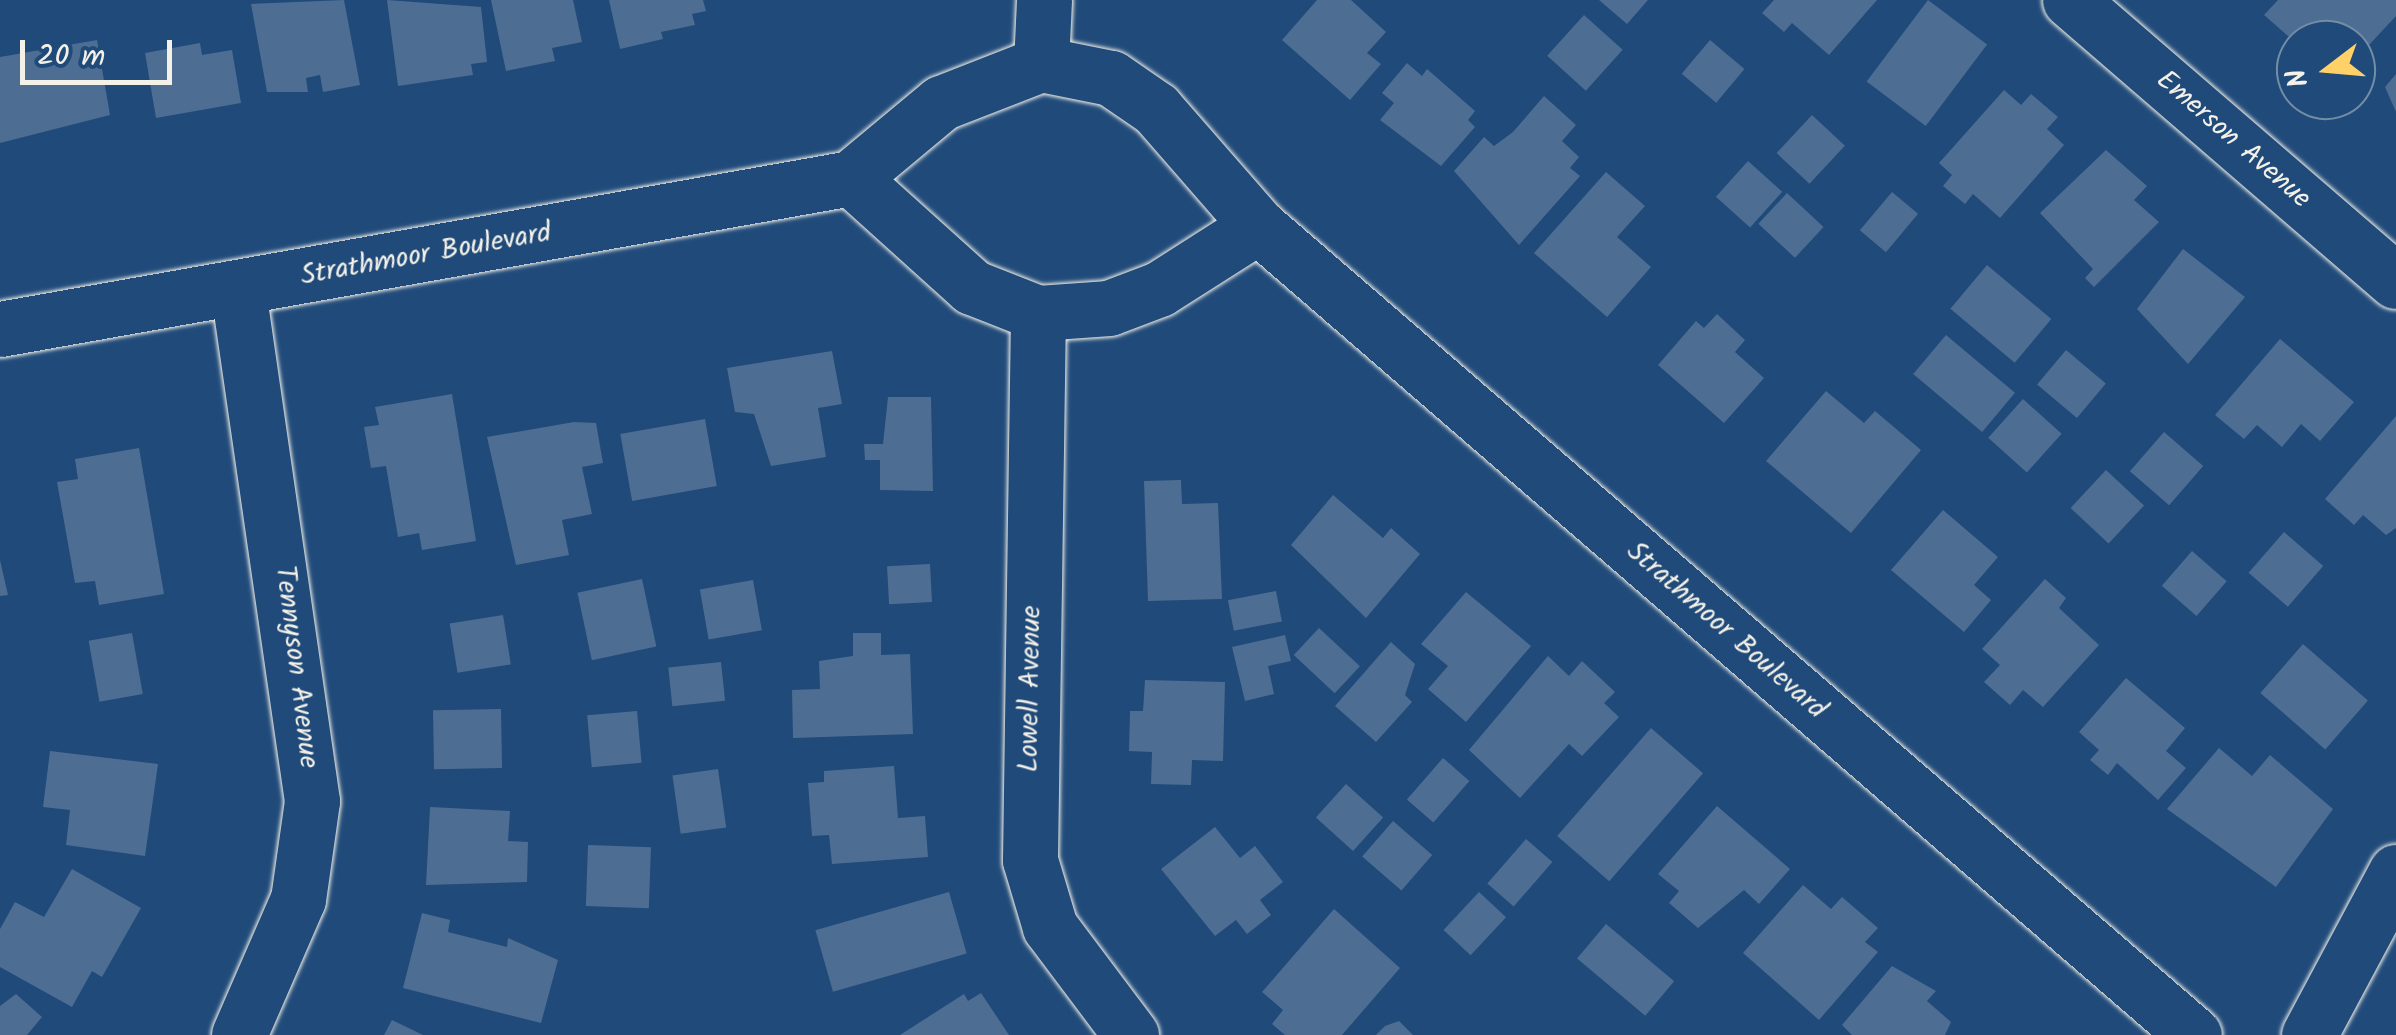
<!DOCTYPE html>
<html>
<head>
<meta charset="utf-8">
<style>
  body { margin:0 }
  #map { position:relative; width:2396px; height:1035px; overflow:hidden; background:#1f4a7a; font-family:Kalam,sans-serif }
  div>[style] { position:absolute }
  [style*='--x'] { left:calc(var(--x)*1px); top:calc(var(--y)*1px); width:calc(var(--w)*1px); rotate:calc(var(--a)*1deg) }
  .building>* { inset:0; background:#4d6e92; transform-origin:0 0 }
  .roads { filter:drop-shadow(0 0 2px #f4f1e8) drop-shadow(0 0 2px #f4f1e8) }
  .street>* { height:55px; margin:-27.5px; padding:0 27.5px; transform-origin:27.5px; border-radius:27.5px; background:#1f4a7a }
  .primary>* { height:55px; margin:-27.5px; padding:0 27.5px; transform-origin:27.5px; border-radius:27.5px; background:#1f4a7a }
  span { translate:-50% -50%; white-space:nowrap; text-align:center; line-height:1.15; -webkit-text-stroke:8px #1f4a7a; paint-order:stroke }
  .street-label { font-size:28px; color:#f4f1e8 }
  .north { position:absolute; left:2276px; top:20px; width:100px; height:100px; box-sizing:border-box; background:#1f4a7a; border:2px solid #748da6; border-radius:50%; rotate:254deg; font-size:28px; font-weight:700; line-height:40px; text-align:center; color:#f4f1e8 }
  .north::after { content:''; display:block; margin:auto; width:35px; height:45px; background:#ffd166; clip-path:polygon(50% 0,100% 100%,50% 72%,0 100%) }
  .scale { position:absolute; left:20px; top:40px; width:152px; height:45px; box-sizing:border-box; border:5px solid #f4f1e8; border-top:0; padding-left:12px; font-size:30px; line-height:35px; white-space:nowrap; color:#f4f1e8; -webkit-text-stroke:8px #1f4a7a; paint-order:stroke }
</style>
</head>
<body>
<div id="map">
  <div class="building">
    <div style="clip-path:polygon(344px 0,360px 85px,323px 92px,320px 75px,306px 78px,308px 92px,267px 92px,251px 4px)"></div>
    <div style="clip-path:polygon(387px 0,481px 7px,487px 62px,471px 64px,473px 75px,398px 86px)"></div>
    <div style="clip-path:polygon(491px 0,573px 0,582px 42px,552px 48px,555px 61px,506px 71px)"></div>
    <div style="clip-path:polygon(609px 0,703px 0,706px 11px,692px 14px,695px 25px,661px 32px,663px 39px,620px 49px)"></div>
    <div style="clip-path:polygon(1317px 0,1351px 0,1386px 32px,1367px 53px,1381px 64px,1350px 100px,1282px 40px)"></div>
    <div style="clip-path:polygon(1599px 0,1648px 0,1627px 24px)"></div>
    <div style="clip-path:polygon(1774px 0,1877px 0,1829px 55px,1792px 23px,1784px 32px,1762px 13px)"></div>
    <div style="left:1928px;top:0;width:74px;height:102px;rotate:37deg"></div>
    <div style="clip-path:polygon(2278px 0,2396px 0,2396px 16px,2356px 59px,2356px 40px,2308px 32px,2296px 43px,2264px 15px)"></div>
    <div style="left:1584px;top:15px;width:52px;height:55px;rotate:42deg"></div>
    <div style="clip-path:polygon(97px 40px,110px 115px,0 143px,0 57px)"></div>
    <div style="left:1710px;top:40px;width:45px;height:44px;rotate:40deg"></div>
    <div style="clip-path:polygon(200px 43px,202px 55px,232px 50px,241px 103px,156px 118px,145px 53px)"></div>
    <div style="clip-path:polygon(1407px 63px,1422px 76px,1427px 69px,1475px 111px,1468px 120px,1475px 127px,1441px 166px,1380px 120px,1394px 103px,1382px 93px)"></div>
    <div style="clip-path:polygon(2396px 74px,2396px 112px,2385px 87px)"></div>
    <div style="clip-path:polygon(2004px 90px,2021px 105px,2031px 94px,2058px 117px,2047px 129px,2064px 145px,2000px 218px,1973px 194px,1965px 204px,1943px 186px,1952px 175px,1939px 163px)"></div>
    <div style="clip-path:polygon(1544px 96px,1576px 125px,1562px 141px,1579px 157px,1570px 168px,1580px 176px,1519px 245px,1454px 171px,1484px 137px,1494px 146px,1513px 132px)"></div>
    <div style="left:1812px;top:115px;width:45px;height:52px;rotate:43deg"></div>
    <div style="clip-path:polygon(2106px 150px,2147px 186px,2134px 200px,2159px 222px,2094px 287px,2085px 278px,2093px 269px,2040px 213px)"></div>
    <div style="left:1748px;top:161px;width:46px;height:48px;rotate:42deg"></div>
    <div style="clip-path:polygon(1606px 172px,1645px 206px,1617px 237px,1651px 267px,1607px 317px,1534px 253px)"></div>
    <div style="left:1892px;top:192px;width:34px;height:50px;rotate:40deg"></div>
    <div style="left:1787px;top:193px;width:50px;height:42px;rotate:43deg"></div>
    <div style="clip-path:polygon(2183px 249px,2245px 297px,2188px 364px,2137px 309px)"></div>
    <div style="left:1987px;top:265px;width:84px;height:57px;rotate:40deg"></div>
    <div style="clip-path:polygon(1717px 314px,1745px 340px,1735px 352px,1764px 378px,1724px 423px,1658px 365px,1696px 321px,1704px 328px)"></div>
    <div style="left:1946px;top:335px;width:90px;height:51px;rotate:40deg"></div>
    <div style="clip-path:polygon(2280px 339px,2354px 402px,2320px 441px,2301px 424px,2282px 447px,2257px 425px,2244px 439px,2215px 415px)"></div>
    <div style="left:2066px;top:350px;width:52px;height:45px;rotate:40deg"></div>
    <div style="clip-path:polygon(832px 351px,842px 404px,818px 408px,826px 457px,771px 466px,754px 414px,735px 412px,727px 368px)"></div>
    <div style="clip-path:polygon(1826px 391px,1864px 423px,1875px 411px,1921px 450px,1851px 533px,1766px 461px)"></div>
    <div style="clip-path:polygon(452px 394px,476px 541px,422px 550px,419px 533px,398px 537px,386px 466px,371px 468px,364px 427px,379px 425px,375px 407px)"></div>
    <div style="clip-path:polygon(888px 397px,931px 397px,933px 491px,880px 490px,880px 460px,865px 460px,864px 444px,883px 444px)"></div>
    <div style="left:2023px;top:399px;width:52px;height:52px;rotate:42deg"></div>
    <div style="clip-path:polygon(2396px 416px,2396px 528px,2386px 535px,2363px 515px,2354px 525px,2325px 499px)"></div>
    <div style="left:705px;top:419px;width:68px;height:86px;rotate:80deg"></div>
    <div style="clip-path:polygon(574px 422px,596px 423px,603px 463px,582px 467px,592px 514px,562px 520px,569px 555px,516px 565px,487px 437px)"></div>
    <div style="left:2164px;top:432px;width:52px;height:52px;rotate:41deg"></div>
    <div style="clip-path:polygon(139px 448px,164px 594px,99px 605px,95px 581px,75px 583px,57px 482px,78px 479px,75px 459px)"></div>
    <div style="left:2106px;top:470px;width:52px;height:52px;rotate:43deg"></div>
    <div style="clip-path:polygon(1181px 480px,1182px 504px,1218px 503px,1222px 599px,1148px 601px,1144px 481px)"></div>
    <div style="clip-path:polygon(1333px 495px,1383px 538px,1391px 528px,1420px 554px,1366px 618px,1291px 545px)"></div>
    <div style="clip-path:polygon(1943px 510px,1998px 557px,1974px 585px,1991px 600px,1964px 632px,1891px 570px)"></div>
    <div style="left:2284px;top:532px;width:52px;height:54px;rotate:41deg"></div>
    <div style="left:2192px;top:551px;width:46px;height:46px;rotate:41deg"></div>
    <div style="clip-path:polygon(0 560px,8px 595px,0 596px)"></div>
    <div style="left:930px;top:564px;width:38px;height:43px;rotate:87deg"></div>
    <div style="left:642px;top:579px;width:69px;height:66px;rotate:78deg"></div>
    <div style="clip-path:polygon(2045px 579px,2066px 598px,2059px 608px,2099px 645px,2043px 707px,2023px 690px,2010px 705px,1984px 682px,2000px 665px,1982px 649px)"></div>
    <div style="left:753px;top:580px;width:51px;height:54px;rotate:80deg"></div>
    <div style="left:1276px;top:591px;width:31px;height:49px;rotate:79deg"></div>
    <div style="clip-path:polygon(1466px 592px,1531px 646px,1466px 722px,1428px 689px,1448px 666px,1421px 644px)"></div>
    <div style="left:503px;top:615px;width:50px;height:54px;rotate:81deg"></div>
    <div style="left:1319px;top:628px;width:56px;height:37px;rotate:43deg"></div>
    <div style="left:132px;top:633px;width:62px;height:44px;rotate:80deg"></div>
    <div style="clip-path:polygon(853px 633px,881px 633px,881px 655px,910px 654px,913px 734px,793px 738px,792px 690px,820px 689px,819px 661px,853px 656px)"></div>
    <div style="clip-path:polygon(1285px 635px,1291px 661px,1268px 666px,1274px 694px,1245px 701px,1232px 647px)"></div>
    <div style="clip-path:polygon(1391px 642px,1415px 664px,1405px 695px,1412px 702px,1376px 742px,1335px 706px)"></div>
    <div style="left:2303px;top:644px;width:86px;height:65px;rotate:41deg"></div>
    <div style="clip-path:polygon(1548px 656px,1569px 676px,1582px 661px,1615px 692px,1604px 703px,1619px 717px,1582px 756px,1569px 744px,1520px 798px,1469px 750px)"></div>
    <div style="left:721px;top:662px;width:39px;height:53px;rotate:84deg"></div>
    <div style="clip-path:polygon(2126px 678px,2185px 728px,2166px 751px,2186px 768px,2158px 800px,2117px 763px,2108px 775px,2090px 760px,2099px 750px,2079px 732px)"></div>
    <div style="clip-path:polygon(1145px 680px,1225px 682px,1223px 761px,1192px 760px,1191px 785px,1151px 784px,1152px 752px,1129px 751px,1130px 711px,1143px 711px)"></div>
    <div style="left:501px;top:709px;width:59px;height:68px;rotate:89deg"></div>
    <div style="left:637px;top:711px;width:52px;height:50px;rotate:85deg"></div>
    <div style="left:1651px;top:728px;width:69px;height:143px;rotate:41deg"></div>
    <div style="clip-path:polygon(2219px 748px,2252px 776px,2270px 755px,2333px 809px,2276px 887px,2167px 809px)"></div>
    <div style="clip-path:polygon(50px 751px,158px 764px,145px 856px,66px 845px,70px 810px,43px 807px)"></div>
    <div style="left:1443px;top:758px;width:35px;height:55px;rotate:41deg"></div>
    <div style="clip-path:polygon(894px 766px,898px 818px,925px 816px,928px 857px,832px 864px,829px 835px,812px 836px,808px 783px,824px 782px,824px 771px)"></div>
    <div style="left:718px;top:769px;width:59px;height:46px;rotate:82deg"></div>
    <div style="left:1346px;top:784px;width:50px;height:45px;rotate:42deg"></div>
    <div style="clip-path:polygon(1717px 806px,1790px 869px,1759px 904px,1744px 890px,1698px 928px,1669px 903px,1679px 891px,1658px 874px)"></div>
    <div style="clip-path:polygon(430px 807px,510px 811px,508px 841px,528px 842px,527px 882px,426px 885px)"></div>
    <div style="left:1393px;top:821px;width:52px;height:47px;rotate:41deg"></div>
    <div style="clip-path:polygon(1215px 827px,1240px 858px,1255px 846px,1283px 882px,1260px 900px,1271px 915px,1247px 934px,1236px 920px,1215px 936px,1161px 869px)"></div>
    <div style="left:1526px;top:839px;width:35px;height:59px;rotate:41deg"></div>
    <div style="left:588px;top:845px;width:63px;height:61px;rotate:2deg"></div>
    <div style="clip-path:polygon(72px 869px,141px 908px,102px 977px,92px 971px,72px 1007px,0 967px,0 929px,15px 902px,44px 917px)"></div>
    <div style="clip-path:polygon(1803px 885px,1831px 909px,1842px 897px,1878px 928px,1865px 942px,1878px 952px,1819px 1020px,1743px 953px)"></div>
    <div style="left:949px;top:892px;width:64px;height:139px;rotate:74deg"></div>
    <div style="left:1479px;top:892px;width:37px;height:52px;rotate:43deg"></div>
    <div style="clip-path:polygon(1334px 909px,1400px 968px,1342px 1035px,1285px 1035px,1272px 1024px,1283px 1010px,1262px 992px)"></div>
    <div style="clip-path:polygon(422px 913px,450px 920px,448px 932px,507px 947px,508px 938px,558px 960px,541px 1023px,403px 988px)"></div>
    <div style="left:1606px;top:924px;width:89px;height:45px;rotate:40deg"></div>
    <div style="clip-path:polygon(1892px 966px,1936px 991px,1927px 1001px,1951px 1022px,1945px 1035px,1852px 1035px,1842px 1025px)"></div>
    <div style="clip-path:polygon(981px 993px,1009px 1035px,900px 1035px,964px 994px,968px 1001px)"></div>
    <div style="clip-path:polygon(16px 994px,42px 1017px,27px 1035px,0 1035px,0 1006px)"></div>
    <div style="clip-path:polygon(392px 1020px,423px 1035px,384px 1035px)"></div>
    <div style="clip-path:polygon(1399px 1021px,1413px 1035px,1376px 1035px,1385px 1026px)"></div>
  </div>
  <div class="roads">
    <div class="street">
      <div style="--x:2070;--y:0;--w:430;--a:40.8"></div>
      <div style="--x:1041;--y:64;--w:64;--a:-87.3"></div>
      <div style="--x:1258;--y:226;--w:1237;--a:40.84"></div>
      <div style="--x:238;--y:290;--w:516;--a:81.76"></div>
      <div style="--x:312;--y:801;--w:99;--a:98.1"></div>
      <div style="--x:298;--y:899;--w:148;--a:113.5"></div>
      <div style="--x:1038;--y:313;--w:547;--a:90.84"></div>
      <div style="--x:1030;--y:860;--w:70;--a:73.4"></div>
      <div style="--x:1050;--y:927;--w:135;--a:53.1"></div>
      <div style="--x:0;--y:329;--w:864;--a:-10.06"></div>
      <div style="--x:851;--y:178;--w:117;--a:-39.8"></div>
      <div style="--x:941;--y:103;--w:107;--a:-21.3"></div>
      <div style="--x:1041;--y:64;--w:71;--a:11.3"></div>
      <div style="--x:1111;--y:78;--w:55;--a:34.6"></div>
      <div style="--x:1156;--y:109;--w:155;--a:48.9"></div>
      <div style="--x:1258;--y:226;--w:117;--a:147.5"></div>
      <div style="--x:1159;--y:289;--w:53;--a:159.2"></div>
      <div style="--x:1109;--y:308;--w:71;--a:176"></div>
      <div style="--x:1038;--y:313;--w:71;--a:-158.5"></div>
      <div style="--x:972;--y:287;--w:163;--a:-138"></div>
    </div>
    <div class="primary">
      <div style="--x:2309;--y:1035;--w:185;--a:-61.9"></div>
    </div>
  </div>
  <div class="street-label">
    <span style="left:2233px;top:140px;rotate:41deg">Emerson Avenue</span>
    <span style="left:426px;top:255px;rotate:-10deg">Strathmoor Boulevard</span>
    <span style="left:1726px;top:631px;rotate:41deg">Strathmoor Boulevard</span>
    <span style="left:296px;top:667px;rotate:83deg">Tennyson Avenue</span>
    <span style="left:1031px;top:689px;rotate:-89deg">Lowell Avenue</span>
  </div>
  <div class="north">N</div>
  <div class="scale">20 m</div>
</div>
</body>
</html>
